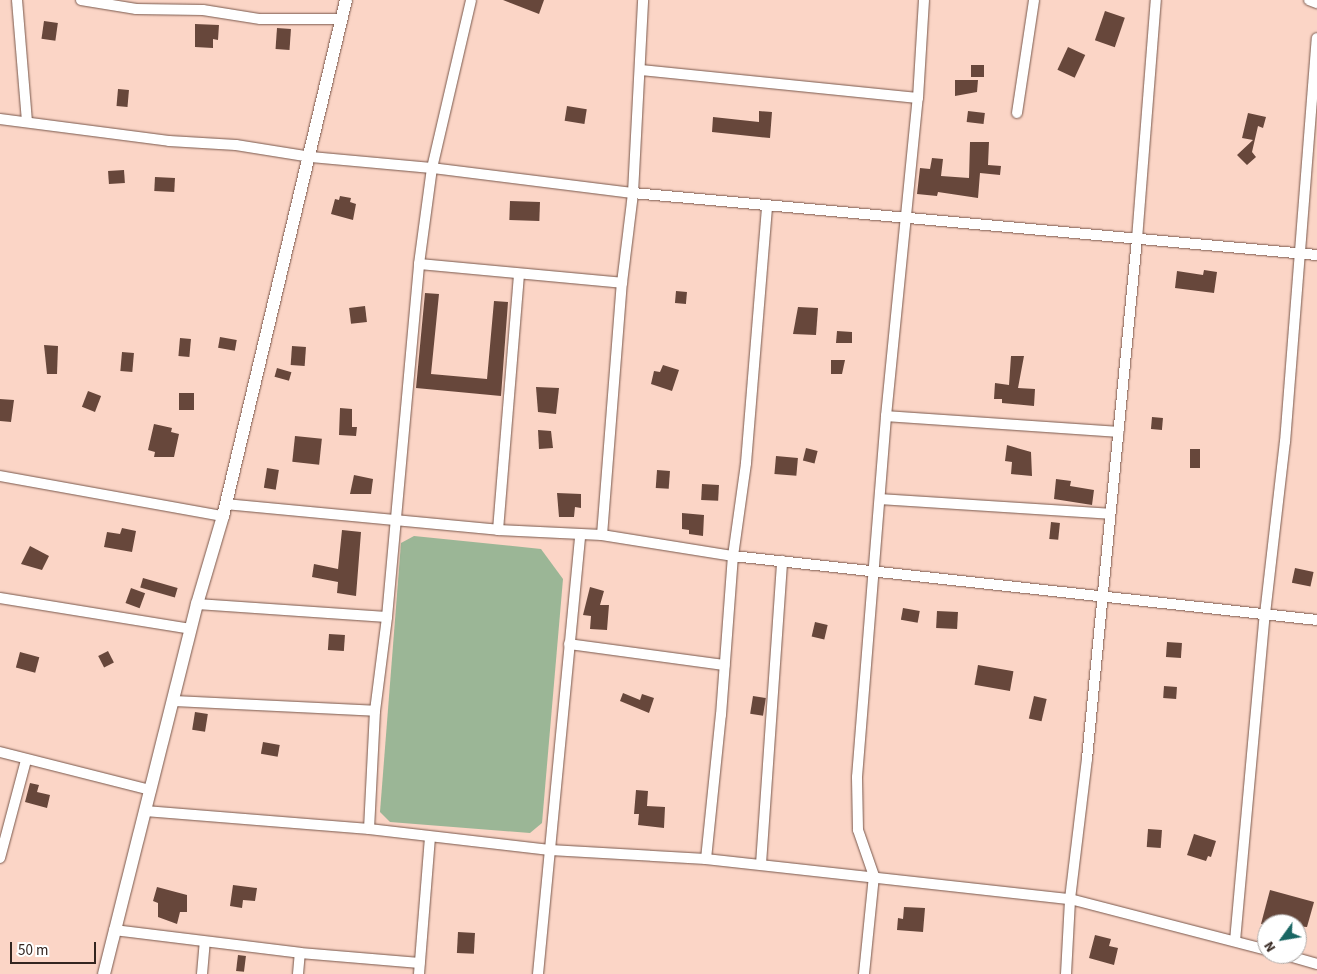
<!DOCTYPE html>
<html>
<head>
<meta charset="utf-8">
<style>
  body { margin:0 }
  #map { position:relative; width:1317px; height:974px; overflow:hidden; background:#fbd5c6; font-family:"Source Sans 3",sans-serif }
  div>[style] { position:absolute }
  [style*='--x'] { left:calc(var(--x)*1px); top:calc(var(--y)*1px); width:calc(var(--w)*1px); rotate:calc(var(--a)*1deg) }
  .green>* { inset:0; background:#9bb696 }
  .building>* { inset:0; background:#67473b; transform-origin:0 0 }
  .roads { filter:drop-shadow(0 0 1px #79584c) drop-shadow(0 0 1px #79584c) }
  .minor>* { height:10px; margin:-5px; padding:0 5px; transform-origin:5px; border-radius:5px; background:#fff }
  .tertiary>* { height:12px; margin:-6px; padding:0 6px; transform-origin:6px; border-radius:6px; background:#fff }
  span { translate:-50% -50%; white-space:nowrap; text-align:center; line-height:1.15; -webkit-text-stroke:5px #fff; paint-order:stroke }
  .north { position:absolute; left:1257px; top:914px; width:50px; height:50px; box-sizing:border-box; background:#fff; border:1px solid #ada8a5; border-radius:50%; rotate:238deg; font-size:14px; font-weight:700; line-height:20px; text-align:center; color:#33251f }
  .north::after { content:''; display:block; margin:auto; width:18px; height:22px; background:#196663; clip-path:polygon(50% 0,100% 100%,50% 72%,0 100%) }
  .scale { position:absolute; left:10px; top:942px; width:86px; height:22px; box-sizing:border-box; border:2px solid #33251f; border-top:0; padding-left:6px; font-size:15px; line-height:18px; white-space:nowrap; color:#33251f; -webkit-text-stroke:4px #fff; paint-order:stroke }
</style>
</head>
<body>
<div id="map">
  <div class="green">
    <div style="clip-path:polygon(414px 536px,541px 549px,563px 579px,542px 823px,530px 833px,390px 822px,380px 812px,401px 543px)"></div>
  </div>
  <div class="building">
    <div style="clip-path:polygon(503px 0,544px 0,539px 14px)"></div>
    <div style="left:1105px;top:11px;width:21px;height:31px;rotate:19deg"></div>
    <div style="left:44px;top:21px;width:14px;height:18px;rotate:8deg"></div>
    <div style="clip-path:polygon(195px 24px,219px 25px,218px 40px,213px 39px,213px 48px,195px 47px)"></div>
    <div style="left:277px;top:28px;width:14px;height:21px;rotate:4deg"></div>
    <div style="left:1068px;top:47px;width:19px;height:25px;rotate:25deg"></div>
    <div style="left:971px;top:65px;width:13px;height:12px"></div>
    <div style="clip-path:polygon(955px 80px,978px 80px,977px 92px,955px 96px)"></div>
    <div style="left:118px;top:89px;width:11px;height:17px;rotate:5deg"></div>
    <div style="left:567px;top:106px;width:20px;height:15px;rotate:9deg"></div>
    <div style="clip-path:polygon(759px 111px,772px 112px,770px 138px,712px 132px,713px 117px,759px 122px)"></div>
    <div style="left:968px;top:111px;width:17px;height:11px;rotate:7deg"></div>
    <div style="clip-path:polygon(1248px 113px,1266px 117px,1263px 128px,1258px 126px,1252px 152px,1256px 157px,1247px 165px,1237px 155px,1253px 140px,1242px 138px)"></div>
    <div style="clip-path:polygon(970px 142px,989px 142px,988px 165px,1001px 166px,1000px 175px,980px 173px,978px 198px,938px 192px,937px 196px,917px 194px,920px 168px,930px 169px,932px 158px,943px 159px,941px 176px,969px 178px)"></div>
    <div style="left:124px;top:170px;width:13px;height:16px;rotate:86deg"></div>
    <div style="left:155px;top:177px;width:20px;height:14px;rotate:3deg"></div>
    <div style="clip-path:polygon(340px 196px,351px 198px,350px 202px,356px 204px,353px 220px,331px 214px,335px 199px,339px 200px)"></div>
    <div style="left:510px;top:201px;width:30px;height:19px;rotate:2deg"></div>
    <div style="clip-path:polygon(1204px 270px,1217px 272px,1214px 293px,1175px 288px,1177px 271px,1203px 275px)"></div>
    <div style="left:676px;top:291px;width:11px;height:12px;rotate:5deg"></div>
    <div style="clip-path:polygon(425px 293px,439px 294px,431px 374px,487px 379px,494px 301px,508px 302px,501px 396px,416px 388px)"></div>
    <div style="left:365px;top:306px;width:16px;height:16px;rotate:83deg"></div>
    <div style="clip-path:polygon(798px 307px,818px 308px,816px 335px,793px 334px)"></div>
    <div style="clip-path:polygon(837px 331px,852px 332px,852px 343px,836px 343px)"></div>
    <div style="left:220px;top:337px;width:17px;height:11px;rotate:10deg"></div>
    <div style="left:180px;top:338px;width:11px;height:18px;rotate:5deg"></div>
    <div style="clip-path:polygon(44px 345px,58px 346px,57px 374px,47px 374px)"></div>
    <div style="left:292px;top:346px;width:14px;height:19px;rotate:4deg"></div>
    <div style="left:122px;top:352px;width:12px;height:19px;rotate:5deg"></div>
    <div style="clip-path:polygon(1011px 356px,1024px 356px,1018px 388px,1035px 389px,1034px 406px,1002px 403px,1002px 399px,994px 399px,995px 383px,1009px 385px)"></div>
    <div style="clip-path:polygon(831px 360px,845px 360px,842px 374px,831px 374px)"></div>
    <div style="clip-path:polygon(663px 365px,679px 370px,672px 391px,651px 384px,654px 371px,660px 372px)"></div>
    <div style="left:277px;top:368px;width:15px;height:9px;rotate:16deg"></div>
    <div style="clip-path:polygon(536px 387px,559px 388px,556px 414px,538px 412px)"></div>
    <div style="left:88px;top:391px;width:14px;height:17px;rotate:21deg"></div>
    <div style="left:179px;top:393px;width:15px;height:17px"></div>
    <div style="clip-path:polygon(0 399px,14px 400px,11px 422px,0 421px)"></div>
    <div style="clip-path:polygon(340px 408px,352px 409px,352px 427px,357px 427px,356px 436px,339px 435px)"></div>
    <div style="left:1152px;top:417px;width:11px;height:12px;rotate:5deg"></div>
    <div style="clip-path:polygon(154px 424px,172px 428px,171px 432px,179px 434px,174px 457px,154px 457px,155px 452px,148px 450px)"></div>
    <div style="clip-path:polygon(538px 430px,551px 431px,553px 448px,539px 449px)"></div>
    <div style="left:295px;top:436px;width:27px;height:26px;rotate:6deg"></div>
    <div style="clip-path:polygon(1007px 445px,1031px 452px,1032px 476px,1011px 474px,1012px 462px,1005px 461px)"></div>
    <div style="left:806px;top:448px;width:12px;height:13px;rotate:14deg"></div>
    <div style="left:1190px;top:449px;width:10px;height:19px"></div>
    <div style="left:776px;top:456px;width:22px;height:18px;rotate:5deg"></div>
    <div style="left:267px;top:468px;width:12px;height:20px;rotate:9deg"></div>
    <div style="left:657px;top:470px;width:13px;height:18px;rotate:4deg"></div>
    <div style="clip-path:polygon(354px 475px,373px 479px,371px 494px,350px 494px)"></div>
    <div style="clip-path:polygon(1056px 479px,1071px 481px,1070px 486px,1094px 490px,1092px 505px,1054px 499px)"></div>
    <div style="left:702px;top:484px;width:17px;height:16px;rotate:3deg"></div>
    <div style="clip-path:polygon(557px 493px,581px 494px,581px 508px,575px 507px,574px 517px,559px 517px)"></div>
    <div style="clip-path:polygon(682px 513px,704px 515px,703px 536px,689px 534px,689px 530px,682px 529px)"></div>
    <div style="left:1051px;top:522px;width:9px;height:17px;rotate:6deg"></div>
    <div style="clip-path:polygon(122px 528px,136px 531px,132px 552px,104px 547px,107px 532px,120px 534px)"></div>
    <div style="clip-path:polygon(342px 530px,361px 532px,356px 596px,337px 593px,338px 582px,312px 577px,314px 564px,338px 569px)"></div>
    <div style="clip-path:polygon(30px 546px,49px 556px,42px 570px,21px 564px)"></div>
    <div style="left:1295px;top:568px;width:19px;height:15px;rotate:12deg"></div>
    <div style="left:143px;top:578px;width:36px;height:10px;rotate:16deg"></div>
    <div style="clip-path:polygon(590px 587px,604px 591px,600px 605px,609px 605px,607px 630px,590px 629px,591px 616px,583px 615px)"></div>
    <div style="left:131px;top:588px;width:15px;height:16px;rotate:20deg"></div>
    <div style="left:903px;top:608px;width:17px;height:12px;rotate:10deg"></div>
    <div style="left:937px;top:611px;width:21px;height:17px;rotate:3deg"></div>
    <div style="left:815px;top:622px;width:13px;height:15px;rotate:13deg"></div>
    <div style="left:329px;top:634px;width:16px;height:16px;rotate:4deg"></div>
    <div style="left:1167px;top:642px;width:15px;height:15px;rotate:4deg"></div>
    <div style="left:108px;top:651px;width:13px;height:11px;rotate:63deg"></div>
    <div style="left:20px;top:652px;width:20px;height:16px;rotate:15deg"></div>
    <div style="left:978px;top:665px;width:36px;height:20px;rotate:10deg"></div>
    <div style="left:1164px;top:686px;width:13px;height:12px;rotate:4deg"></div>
    <div style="clip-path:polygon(623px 693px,640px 700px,642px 694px,654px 698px,649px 713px,620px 701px)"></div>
    <div style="left:753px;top:696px;width:13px;height:18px;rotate:9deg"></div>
    <div style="left:1034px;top:696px;width:13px;height:23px;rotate:13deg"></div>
    <div style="left:195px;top:712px;width:13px;height:18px;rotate:9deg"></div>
    <div style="left:263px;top:742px;width:17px;height:12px;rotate:10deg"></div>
    <div style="clip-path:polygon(30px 783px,39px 785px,37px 792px,50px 795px,47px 808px,25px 802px)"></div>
    <div style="clip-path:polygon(636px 790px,648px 791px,647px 806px,665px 807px,664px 828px,638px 825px,639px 814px,634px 814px)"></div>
    <div style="left:1148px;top:829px;width:14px;height:18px;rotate:4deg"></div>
    <div style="clip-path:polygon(1194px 834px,1216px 841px,1211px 857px,1208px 856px,1206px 861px,1187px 855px)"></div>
    <div style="clip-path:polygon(233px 885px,257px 888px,255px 901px,243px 900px,242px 908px,230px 906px)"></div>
    <div style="clip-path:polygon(157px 887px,187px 895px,187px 912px,180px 912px,177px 924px,158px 917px,158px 903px,153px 901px)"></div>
    <div style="clip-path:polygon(1270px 890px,1314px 902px,1307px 927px,1261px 924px)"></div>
    <div style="clip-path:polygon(904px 907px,925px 908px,923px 932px,897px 930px,898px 918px,903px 919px)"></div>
    <div style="left:458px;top:932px;width:17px;height:21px;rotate:3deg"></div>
    <div style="clip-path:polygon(1095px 935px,1111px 939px,1109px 946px,1118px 948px,1114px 965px,1089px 958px)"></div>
    <div style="left:238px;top:955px;width:8px;height:16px;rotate:7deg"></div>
  </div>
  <div class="roads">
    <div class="minor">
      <div style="--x:17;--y:0;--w:122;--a:85.3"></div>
      <div style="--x:81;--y:0;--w:56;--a:9.3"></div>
      <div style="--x:136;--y:9;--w:67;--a:0.9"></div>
      <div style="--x:203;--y:10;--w:58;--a:9"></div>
      <div style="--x:260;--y:19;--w:81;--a:0"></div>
      <div style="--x:1309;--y:0;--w:9;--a:21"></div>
      <div style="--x:641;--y:70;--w:278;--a:5.8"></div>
      <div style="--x:1017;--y:113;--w:114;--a:-81.4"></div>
      <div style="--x:0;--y:119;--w:170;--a:7.4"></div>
      <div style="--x:169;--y:141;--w:67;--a:3.4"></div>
      <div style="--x:236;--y:145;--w:76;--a:9.1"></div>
      <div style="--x:311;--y:157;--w:121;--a:5.2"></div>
      <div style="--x:432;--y:168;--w:203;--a:7.1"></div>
      <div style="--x:633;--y:193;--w:687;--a:5.18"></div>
      <div style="--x:419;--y:264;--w:204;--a:5.3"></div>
      <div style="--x:886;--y:416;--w:233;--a:3.9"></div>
      <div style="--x:0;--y:476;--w:227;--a:10.2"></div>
      <div style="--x:880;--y:499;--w:229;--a:3.7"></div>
      <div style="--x:225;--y:504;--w:274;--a:5.4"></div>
      <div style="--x:498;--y:530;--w:104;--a:2.8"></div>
      <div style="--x:602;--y:535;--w:133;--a:9.1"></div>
      <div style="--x:733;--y:556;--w:587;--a:6.25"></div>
      <div style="--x:498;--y:530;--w:255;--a:-85.3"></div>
      <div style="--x:602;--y:535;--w:253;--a:-85.5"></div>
      <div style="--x:622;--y:283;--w:91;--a:-83"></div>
      <div style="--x:633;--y:193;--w:193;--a:-87"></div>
      <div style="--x:0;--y:598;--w:193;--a:9.2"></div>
      <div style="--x:197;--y:604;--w:190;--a:3.9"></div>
      <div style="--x:569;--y:644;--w:157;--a:7.7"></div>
      <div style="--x:174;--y:701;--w:201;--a:2.8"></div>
      <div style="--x:0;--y:752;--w:155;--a:14.2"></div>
      <div style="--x:145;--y:811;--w:225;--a:4.6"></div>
      <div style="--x:369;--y:829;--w:182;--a:6.6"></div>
      <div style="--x:550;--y:850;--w:156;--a:3.3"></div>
      <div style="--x:706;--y:859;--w:366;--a:6.3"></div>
      <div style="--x:1070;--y:899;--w:203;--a:14.5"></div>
      <div style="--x:369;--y:829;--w:118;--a:-87.1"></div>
      <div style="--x:375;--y:711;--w:95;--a:-82.7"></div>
      <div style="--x:387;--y:617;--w:354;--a:-84.8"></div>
      <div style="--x:419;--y:264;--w:97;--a:-82.3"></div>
      <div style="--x:432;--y:168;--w:172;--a:-76.9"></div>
      <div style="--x:0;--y:858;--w:101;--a:-75.1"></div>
      <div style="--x:706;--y:859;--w:145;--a:-84.1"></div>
      <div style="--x:721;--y:715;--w:159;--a:-85.7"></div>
      <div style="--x:733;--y:556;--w:94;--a:-82"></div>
      <div style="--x:746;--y:463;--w:258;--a:-85.3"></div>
      <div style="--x:761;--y:864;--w:304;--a:-86"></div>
      <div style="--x:114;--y:930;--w:187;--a:7"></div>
      <div style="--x:300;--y:953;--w:120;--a:4.8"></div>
      <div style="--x:1235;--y:941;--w:328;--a:-84.8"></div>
      <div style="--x:1265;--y:614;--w:173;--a:-83.4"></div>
      <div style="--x:1285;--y:442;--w:405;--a:-85.5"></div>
      <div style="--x:1282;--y:954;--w:36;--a:16"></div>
      <div style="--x:202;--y:974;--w:32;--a:-85"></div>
      <div style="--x:298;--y:974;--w:21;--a:-85"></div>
      <div style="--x:419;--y:974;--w:137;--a:-85.4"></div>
      <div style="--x:538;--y:974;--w:441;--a:-84.5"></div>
      <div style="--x:864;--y:974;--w:99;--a:-84.2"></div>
      <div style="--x:874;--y:876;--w:49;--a:-109.2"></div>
      <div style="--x:858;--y:830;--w:53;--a:-91.1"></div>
      <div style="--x:857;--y:777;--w:362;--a:-85.4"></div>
      <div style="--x:886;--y:416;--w:320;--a:-84.3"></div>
      <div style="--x:918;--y:98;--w:98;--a:-86.5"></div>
      <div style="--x:1066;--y:974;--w:75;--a:-86.9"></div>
      <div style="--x:1070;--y:899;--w:141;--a:-83.1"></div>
      <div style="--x:1087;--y:759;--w:522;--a:-84.51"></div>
      <div style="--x:1137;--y:239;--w:240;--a:-85.5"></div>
    </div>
    <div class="tertiary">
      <div style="--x:104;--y:974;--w:382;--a:-75.9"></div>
      <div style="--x:197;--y:604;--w:92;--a:-73.5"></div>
      <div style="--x:223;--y:516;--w:530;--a:-76.59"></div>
    </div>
  </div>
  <div class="north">N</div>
  <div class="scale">50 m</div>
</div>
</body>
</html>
